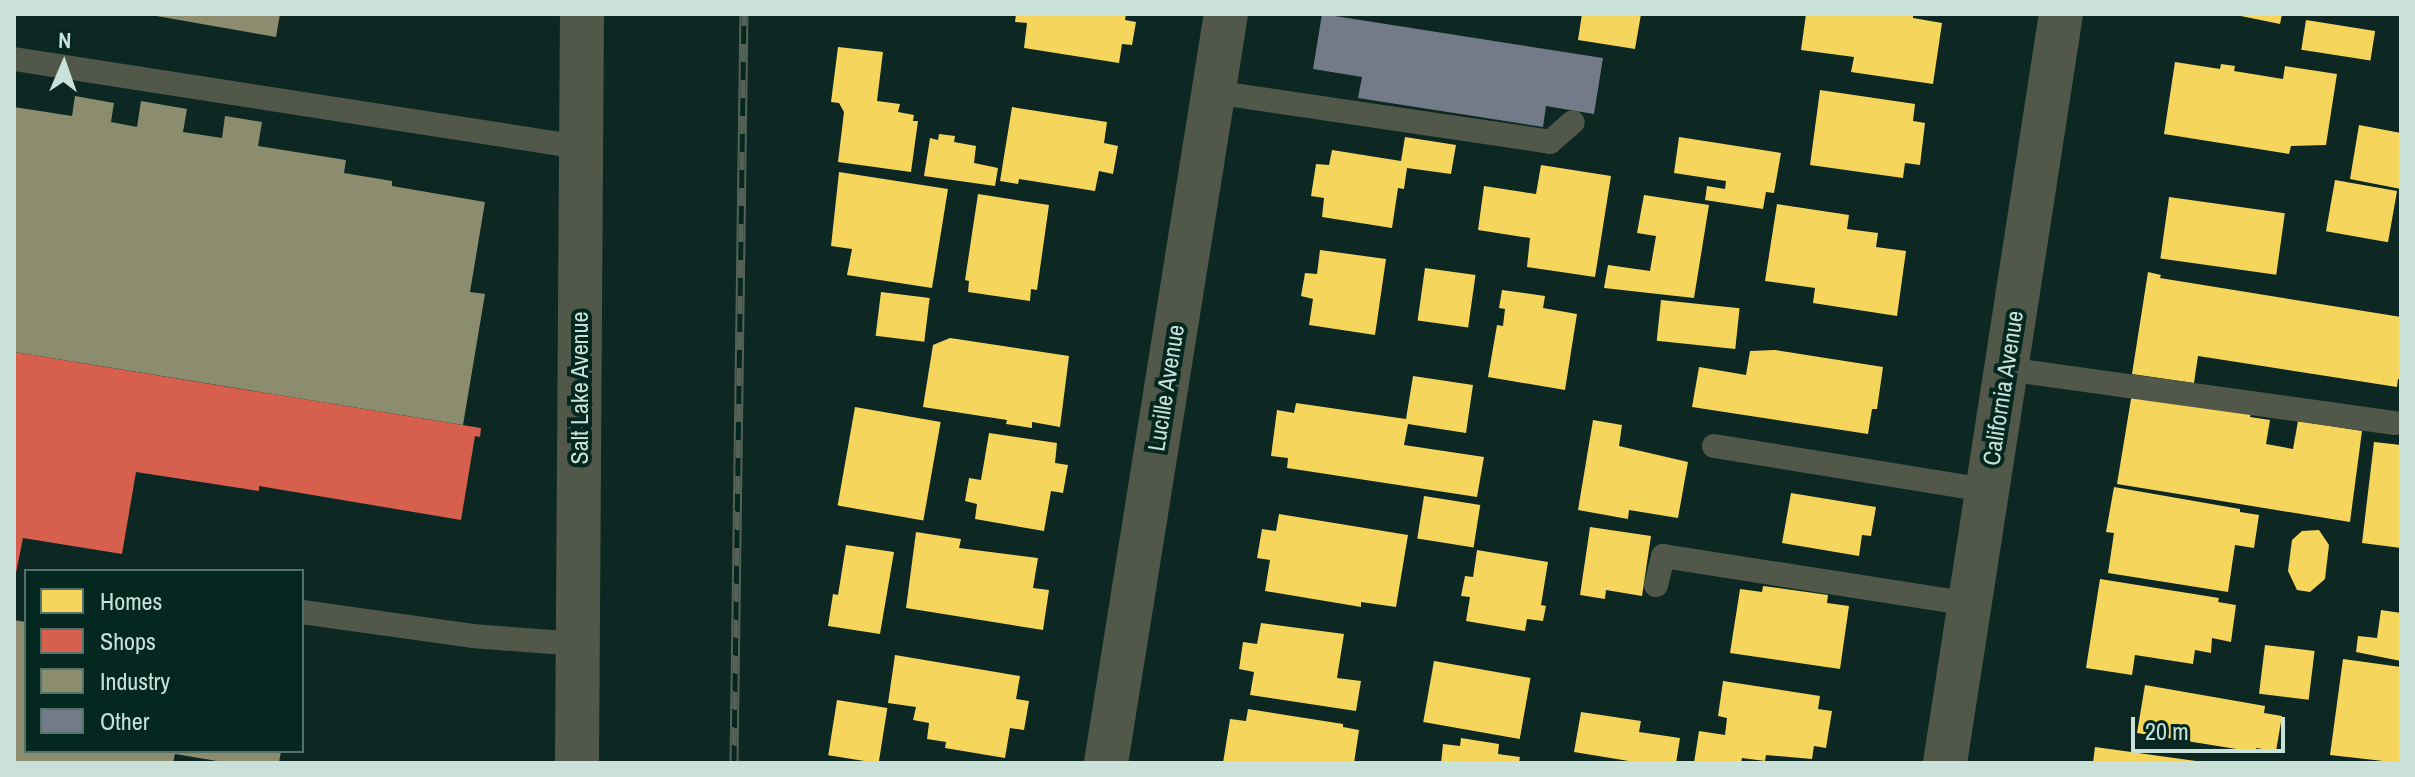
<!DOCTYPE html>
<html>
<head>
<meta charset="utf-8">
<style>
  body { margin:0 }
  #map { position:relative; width:2415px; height:777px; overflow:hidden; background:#0d2822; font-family:"Archivo Narrow",sans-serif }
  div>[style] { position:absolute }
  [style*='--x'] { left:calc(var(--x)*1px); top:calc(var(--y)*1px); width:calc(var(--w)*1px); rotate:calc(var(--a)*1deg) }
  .homes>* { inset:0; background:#f6d55c; transform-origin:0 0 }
  .shops>* { inset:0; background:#d6604d }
  .industry>* { inset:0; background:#8c8c6e }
  .building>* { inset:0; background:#727b87 }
  .service>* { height:24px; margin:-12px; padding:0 12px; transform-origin:12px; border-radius:12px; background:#525849 }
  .minor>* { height:44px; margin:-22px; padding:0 22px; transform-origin:22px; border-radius:22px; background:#525849 }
  .tertiary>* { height:44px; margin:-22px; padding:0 22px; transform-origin:22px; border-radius:22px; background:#525849 }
  .rail>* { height:9px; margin-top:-4.5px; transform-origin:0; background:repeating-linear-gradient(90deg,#04281f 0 18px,#546157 0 36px); box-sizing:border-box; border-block:2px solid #546157 }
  span { translate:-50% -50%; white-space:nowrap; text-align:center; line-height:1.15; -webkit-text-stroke:8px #04281f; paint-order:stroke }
  .street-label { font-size:24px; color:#cae1d9 }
  .frame { position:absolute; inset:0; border:16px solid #cae1d9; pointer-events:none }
  .legend { position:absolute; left:24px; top:569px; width:280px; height:184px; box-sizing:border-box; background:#04281f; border:2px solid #537269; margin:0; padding:10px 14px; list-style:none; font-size:24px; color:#cae1d9 }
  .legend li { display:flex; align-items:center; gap:16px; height:40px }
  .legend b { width:40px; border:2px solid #537269 }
  .north { position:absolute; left:24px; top:24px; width:80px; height:80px; -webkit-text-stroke:6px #04281f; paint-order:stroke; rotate:2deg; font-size:22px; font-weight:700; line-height:32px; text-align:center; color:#cae1d9 }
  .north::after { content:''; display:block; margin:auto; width:28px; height:36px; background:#cae1d9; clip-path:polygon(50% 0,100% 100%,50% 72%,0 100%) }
  .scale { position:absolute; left:2131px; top:717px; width:154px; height:36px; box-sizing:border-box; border:4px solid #cae1d9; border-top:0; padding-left:10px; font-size:24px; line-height:28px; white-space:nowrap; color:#cae1d9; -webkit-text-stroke:6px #04281f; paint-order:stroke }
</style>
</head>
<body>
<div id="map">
  <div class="homes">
    <div style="clip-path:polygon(1016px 14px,1126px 14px,1125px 20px,1136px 22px,1132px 45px,1122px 44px,1119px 63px,1024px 48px,1027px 23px,1015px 22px)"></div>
    <div style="clip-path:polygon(1582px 14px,1641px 14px,1635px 49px,1578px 40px)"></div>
    <div style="clip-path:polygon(1806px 14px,1913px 14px,1913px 18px,1942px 23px,1933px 84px,1851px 72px,1854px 57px,1801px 50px)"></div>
    <div style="clip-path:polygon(2231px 14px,2282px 14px,2280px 24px)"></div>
    <div style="left:2306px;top:20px;width:70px;height:30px;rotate:9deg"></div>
    <div style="clip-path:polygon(838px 47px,883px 52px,877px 101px,900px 104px,898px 112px,914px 115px,913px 121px,918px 121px,911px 172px,838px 162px,844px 112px,839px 103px,831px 102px)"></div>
    <div style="clip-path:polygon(2175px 62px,2220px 69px,2221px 64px,2235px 66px,2234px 71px,2283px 79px,2285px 66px,2337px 74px,2326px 145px,2291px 146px,2289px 154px,2164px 134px)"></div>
    <div style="clip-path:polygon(1820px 90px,1915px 104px,1913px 121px,1925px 123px,1920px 165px,1905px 163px,1903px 178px,1810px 165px)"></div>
    <div style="clip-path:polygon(1012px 107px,1107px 122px,1104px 143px,1118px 146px,1113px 174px,1099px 171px,1095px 191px,1019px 179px,1018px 184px,1000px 181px)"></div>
    <div style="clip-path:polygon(2359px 125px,2401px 133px,2401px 189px,2350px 179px)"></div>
    <div style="clip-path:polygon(939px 134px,955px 136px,954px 142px,976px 146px,974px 163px,998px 168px,995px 186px,924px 176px,930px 138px,938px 140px)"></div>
    <div style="clip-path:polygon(1405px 137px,1456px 145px,1451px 174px,1407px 168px,1404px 189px,1398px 188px,1392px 228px,1322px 217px,1324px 198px,1311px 196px,1316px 164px,1329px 165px,1332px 150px,1401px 161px)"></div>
    <div style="clip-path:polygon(1679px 137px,1781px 153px,1774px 193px,1766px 192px,1763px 209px,1705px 200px,1707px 186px,1725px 189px,1726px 181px,1674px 173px)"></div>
    <div style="clip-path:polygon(1541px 165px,1611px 176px,1595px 277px,1527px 267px,1530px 238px,1478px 230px,1484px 186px,1536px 194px)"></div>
    <div style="clip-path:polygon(839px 172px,948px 189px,932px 288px,847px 275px,852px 249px,831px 246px)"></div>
    <div style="left:2335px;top:180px;width:63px;height:52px;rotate:10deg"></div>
    <div style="clip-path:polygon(978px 194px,1049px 205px,1037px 290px,1031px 289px,1030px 301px,968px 292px,969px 281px,965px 280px)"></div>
    <div style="clip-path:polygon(1644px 195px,1709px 205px,1694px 298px,1604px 288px,1608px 265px,1650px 271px,1656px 236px,1637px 233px)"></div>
    <div style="left:2169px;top:197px;width:117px;height:62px;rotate:8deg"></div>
    <div style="clip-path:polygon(1777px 204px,1849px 215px,1847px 229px,1878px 233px,1876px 247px,1906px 251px,1897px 316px,1813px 303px,1815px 288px,1765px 281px)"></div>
    <div style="clip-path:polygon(1320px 250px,1386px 259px,1375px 335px,1309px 325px,1313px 299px,1301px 296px,1305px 273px,1317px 274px)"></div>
    <div style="left:1425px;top:268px;width:51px;height:53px;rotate:8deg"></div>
    <div style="clip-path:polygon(2148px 272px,2161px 275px,2160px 278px,2401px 317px,2401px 379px,2398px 379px,2397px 387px,2198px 356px,2194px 383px,2132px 374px)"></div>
    <div style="clip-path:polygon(1502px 290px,1545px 296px,1543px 308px,1577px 314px,1565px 390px,1488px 377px,1497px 325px,1503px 326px,1505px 309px,1499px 308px)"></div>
    <div style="left:881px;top:292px;width:49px;height:44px;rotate:7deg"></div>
    <div style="left:1661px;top:300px;width:79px;height:41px;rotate:6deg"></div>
    <div style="clip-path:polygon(950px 338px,1069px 356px,1060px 427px,1032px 422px,1032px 428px,1006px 424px,1007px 420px,923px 407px,933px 345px)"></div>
    <div style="clip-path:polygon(1775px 350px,1883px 367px,1877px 409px,1872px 409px,1868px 434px,1692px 407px,1699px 367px,1746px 375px,1750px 351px)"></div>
    <div style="clip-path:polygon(1413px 376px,1473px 385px,1466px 433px,1408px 424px,1404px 445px,1484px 457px,1477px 497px,1287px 468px,1288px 458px,1271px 456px,1277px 410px,1294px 413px,1296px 403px,1406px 419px)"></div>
    <div style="clip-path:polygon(2132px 393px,2251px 413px,2250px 417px,2270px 420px,2266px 444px,2293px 449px,2298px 421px,2362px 431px,2350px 522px,2117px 484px)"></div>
    <div style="left:855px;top:407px;width:87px;height:100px;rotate:10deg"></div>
    <div style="clip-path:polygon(1593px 420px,1622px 425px,1619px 446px,1688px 462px,1678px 518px,1629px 510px,1628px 519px,1578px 510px)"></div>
    <div style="clip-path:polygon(989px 433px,1057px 443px,1055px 463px,1068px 465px,1063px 493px,1051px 491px,1044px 531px,975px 519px,977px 504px,965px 501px,969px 478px,981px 480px)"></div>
    <div style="clip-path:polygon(2374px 442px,2401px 445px,2401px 548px,2362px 543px)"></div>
    <div style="clip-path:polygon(2114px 487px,2240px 509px,2240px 512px,2259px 515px,2254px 548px,2235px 545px,2228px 592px,2108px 573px,2114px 533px,2106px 532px)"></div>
    <div style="clip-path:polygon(1791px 493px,1876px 507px,1871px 536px,1862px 535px,1859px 556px,1782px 543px)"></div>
    <div style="left:1424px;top:496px;width:57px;height:43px;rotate:9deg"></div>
    <div style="clip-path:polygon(1279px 514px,1408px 535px,1396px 607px,1361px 602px,1361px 607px,1265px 591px,1270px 560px,1257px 558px,1262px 529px,1276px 531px)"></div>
    <div style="clip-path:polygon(1590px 527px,1651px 536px,1642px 596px,1606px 590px,1605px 599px,1580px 595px)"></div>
    <div style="clip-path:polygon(2319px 530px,2329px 545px,2325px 579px,2310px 592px,2297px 590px,2288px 571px,2292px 540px,2302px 531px)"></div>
    <div style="clip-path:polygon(916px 532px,961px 539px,959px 548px,1038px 558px,1033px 588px,1049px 590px,1043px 630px,906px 608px)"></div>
    <div style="clip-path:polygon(846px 545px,894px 552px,880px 634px,828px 626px,833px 594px,838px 595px)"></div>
    <div style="clip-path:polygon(1477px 550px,1548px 562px,1541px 605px,1546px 606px,1543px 621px,1527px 619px,1525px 631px,1466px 621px,1470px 597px,1461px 596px,1465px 576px,1473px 577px)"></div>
    <div style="clip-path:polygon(2100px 579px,2219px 598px,2218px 602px,2236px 605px,2231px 642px,2212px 638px,2211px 653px,2195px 650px,2193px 664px,2135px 655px,2132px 675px,2086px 668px)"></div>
    <div style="clip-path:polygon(1763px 586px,1828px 595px,1827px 603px,1849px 606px,1840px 669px,1730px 653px,1740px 589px,1762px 592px)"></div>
    <div style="clip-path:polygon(2381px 610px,2401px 613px,2401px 661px,2356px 652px,2358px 636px,2377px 638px)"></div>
    <div style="clip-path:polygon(1261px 623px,1344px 634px,1337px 678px,1361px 681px,1356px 711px,1250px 695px,1254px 672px,1239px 669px,1243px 642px,1257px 644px)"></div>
    <div style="left:2265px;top:645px;width:50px;height:49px;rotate:7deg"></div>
    <div style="clip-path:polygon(895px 655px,1020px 676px,1016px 699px,1029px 701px,1024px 730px,1010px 728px,1005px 758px,945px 748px,946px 742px,927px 739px,929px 723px,913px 720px,916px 707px,888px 703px)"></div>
    <div style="clip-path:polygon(2343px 659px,2401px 667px,2401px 763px,2330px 755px)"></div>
    <div style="left:1434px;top:661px;width:98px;height:62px;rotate:10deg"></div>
    <div style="clip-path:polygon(1723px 681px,1820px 696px,1818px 709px,1832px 711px,1826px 748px,1814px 746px,1812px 759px,1766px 755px,1765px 761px,1742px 758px,1741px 763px,1694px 763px,1699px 731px,1725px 735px,1727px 718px,1718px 716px)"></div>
    <div style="clip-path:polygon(2145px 685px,2265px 706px,2264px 713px,2282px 716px,2276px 751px,2256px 748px,2255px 752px,2137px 733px)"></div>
    <div style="left:837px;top:700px;width:51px;height:56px;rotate:9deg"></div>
    <div style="clip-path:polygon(1248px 709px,1343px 724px,1343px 727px,1359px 730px,1354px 763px,1223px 763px,1230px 719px,1246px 721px)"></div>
    <div style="clip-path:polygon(1581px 712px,1641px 721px,1639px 732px,1680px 738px,1676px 763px,1641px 763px,1574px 752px)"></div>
    <div style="clip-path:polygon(1461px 738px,1499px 744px,1498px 754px,1520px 757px,1519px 763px,1441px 763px,1443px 744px,1460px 746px)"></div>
    <div style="clip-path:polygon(2095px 747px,2196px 761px,2196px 763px,2093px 763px)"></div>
  </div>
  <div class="shops">
    <div style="clip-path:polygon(14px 352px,481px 428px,480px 437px,475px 436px,461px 520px,259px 486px,259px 491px,136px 472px,122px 554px,23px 538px,14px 583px)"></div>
  </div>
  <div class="industry">
    <div style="clip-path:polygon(145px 14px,280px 14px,276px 37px)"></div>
    <div style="clip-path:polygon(75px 96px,114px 103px,111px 122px,137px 127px,141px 101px,187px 109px,183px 132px,222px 138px,225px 116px,262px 122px,258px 146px,346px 160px,344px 173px,392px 181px,392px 186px,485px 202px,470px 292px,485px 294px,463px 425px,14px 352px,14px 107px,72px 116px)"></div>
    <div style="clip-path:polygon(14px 620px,26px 622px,26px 751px,281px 751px,279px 763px,229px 763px,175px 754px,173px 763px,14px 763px)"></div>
  </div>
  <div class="building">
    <div style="clip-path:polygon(1322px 14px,1603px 58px,1594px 114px,1546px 106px,1543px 127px,1358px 98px,1362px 77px,1313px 69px)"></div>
  </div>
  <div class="service">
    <div style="--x:14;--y:59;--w:573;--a:8.84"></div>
    <div style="--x:1213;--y:92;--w:341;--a:8.4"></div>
    <div style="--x:1550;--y:142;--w:30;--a:-41"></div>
    <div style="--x:2006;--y:369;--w:393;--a:7.9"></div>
    <div style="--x:1714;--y:446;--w:277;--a:9.2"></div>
    <div style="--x:1656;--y:585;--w:30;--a:-76"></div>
    <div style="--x:1663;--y:556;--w:310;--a:8.9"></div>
    <div style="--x:302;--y:612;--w:172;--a:8"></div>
    <div style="--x:472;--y:636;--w:107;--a:4.3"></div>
  </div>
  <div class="minor">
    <div style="--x:1106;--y:763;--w:759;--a:-80.9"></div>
  </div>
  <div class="tertiary">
    <div style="--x:577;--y:763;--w:749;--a:-89.62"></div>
    <div style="--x:1945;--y:763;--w:758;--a:-81.2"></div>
  </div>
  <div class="rail">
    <div style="--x:734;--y:763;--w:749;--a:-89.24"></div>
  </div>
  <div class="street-label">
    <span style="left:580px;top:388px;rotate:-90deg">Salt Lake Avenue</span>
    <span style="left:1166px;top:388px;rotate:-81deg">Lucille Avenue</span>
    <span style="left:2003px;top:388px;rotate:-81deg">California Avenue</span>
  </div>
  <div class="frame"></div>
  <ul class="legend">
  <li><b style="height:22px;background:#f6d55c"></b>Homes</li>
  <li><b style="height:22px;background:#d6604d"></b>Shops</li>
  <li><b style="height:22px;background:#8c8c6e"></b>Industry</li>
  <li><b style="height:22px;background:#727b87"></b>Other</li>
  </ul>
  <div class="north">N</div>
  <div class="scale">20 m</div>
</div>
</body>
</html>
